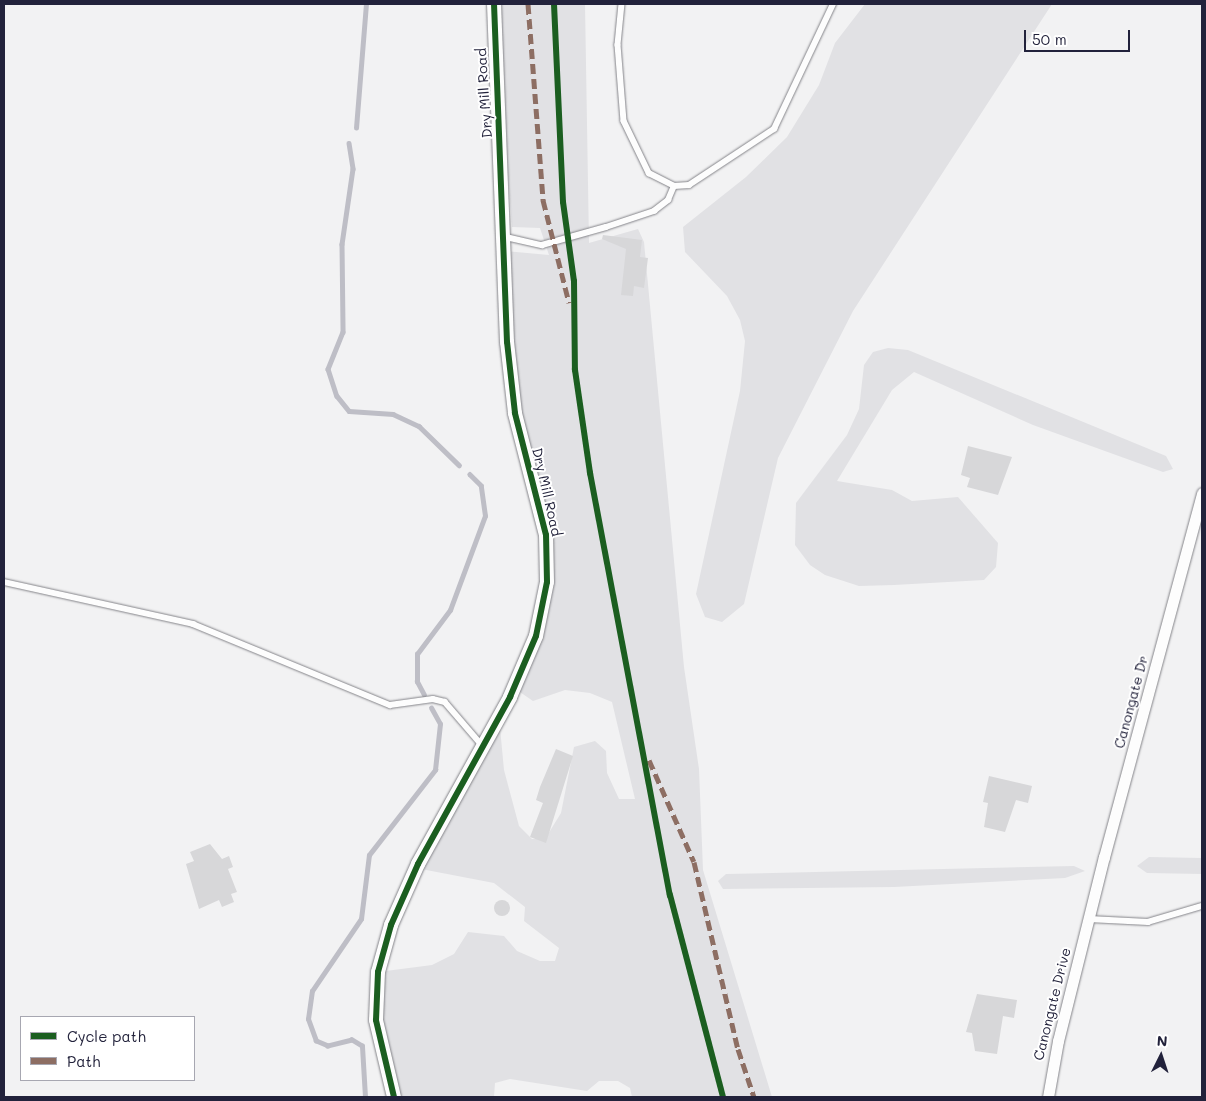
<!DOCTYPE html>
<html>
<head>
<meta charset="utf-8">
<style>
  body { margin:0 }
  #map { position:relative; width:1206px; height:1101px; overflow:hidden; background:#f2f2f3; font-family:Mali,sans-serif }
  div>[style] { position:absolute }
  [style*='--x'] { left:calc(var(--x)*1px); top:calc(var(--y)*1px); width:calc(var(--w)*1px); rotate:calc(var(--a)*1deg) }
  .green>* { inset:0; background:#e1e1e4 }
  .stream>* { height:4.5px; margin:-2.25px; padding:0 2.25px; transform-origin:2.25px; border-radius:2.25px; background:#bebec6 }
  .building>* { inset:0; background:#d7d7d9 }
  .round { border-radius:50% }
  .roads { filter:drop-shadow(0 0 1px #848489) drop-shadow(0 0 1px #848489) }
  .service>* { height:5.5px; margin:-2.75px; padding:0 2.75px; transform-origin:2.75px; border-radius:2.75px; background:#fdfdfd }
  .minor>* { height:11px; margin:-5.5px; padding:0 5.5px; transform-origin:5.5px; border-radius:5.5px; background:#fdfdfd }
  .tertiary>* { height:14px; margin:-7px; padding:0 7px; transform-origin:7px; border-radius:7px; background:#fdfdfd }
  .quiet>* { height:5px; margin-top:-2.5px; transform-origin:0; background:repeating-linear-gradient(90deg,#8d6e63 0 10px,transparent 0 15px) }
  .cycleway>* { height:6px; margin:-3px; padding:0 3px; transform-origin:3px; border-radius:3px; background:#1b5e20 }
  span { translate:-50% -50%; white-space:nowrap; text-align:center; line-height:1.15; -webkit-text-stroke:4px #fff; paint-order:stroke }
  .street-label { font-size:14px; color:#22223b }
  .frame { position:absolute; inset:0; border:5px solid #22223b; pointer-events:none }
  .legend { position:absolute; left:20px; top:1016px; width:175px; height:65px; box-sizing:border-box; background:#fff; border:1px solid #a7a7b1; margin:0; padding:6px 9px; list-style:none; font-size:15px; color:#22223b }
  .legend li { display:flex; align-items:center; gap:10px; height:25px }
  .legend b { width:25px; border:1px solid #a7a7b1 }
  .north { position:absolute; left:1136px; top:1031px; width:50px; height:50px; -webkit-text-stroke:4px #fff; paint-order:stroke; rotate:4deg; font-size:14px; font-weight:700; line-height:20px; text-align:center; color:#22223b }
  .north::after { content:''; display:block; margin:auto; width:18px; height:22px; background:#22223b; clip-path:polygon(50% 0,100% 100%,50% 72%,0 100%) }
  .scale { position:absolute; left:1024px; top:30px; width:106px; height:22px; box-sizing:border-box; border:2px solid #22223b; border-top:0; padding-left:6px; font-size:15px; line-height:18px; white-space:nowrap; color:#22223b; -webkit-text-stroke:4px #fff; paint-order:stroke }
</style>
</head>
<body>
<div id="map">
  <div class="green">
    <div style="clip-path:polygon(502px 4px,585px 4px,589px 243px,638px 229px,644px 242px,684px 667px,699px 769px,703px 870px,772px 1097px,632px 1097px,630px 1088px,618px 1081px,599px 1081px,587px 1091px,510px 1079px,495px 1083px,494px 1097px,394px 1097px,376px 1020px,378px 972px,432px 965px,454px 954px,468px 932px,504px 936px,517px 951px,540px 961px,555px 961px,559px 948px,524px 921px,525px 907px,494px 883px,416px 868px,499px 717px,504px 770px,519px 826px,532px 839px,545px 839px,561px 813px,574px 747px,595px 741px,606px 751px,607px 773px,619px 799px,635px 799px,612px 702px,590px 693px,565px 690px,533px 701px,514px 688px,536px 636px,546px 535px,515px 413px,506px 251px,549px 255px,540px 228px,512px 227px,499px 49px)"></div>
    <div style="clip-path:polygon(865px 4px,1052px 4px,853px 311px,778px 458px,744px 604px,722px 622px,705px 617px,696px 594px,740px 391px,745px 341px,740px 320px,727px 296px,685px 252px,683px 227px,746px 177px,787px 137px,819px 85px,835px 43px)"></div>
    <div style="clip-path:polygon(888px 348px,908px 350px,1166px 456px,1173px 469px,1163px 472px,1033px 425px,914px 372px,892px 390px,837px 481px,892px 490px,912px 501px,958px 497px,998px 543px,996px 567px,984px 580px,894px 585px,859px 586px,825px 575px,810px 565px,795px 545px,796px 503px,847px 435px,859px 409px,864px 365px,873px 352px)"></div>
    <div style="clip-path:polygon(1149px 857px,1202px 858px,1202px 874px,1147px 873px,1137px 866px)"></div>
    <div style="clip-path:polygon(1074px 866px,1085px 871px,1065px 878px,894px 887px,723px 889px,718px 881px,726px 874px)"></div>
  </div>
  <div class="stream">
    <div style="--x:356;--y:128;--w:124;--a:-85.4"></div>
    <div style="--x:349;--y:143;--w:26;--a:81"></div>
    <div style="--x:353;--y:169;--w:76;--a:98.3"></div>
    <div style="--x:342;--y:244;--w:88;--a:89.3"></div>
    <div style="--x:343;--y:332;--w:40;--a:112"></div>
    <div style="--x:328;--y:369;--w:28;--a:72"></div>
    <div style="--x:337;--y:396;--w:19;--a:51"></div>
    <div style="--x:349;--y:411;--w:44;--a:3.9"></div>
    <div style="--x:393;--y:414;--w:29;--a:25"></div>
    <div style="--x:419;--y:426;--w:56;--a:44.3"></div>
    <div style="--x:424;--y:695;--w:15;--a:-118"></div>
    <div style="--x:417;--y:682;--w:28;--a:-90"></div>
    <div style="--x:417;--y:654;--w:55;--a:-53.1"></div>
    <div style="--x:450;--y:610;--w:100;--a:-69.6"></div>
    <div style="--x:485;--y:516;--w:30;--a:-98"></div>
    <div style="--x:481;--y:486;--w:16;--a:-135"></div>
    <div style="--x:365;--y:1097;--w:51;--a:-93.4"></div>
    <div style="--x:362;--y:1046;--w:12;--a:-149"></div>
    <div style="--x:352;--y:1040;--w:25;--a:166"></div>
    <div style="--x:328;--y:1046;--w:13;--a:-157"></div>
    <div style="--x:316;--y:1041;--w:23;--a:-110"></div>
    <div style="--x:308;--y:1019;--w:28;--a:-82"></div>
    <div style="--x:312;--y:991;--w:87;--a:-55.8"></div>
    <div style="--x:361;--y:919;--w:64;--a:-82.9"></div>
    <div style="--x:369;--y:855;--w:108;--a:-52.2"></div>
    <div style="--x:435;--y:770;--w:46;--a:-83.8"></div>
    <div style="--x:440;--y:724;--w:18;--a:-119"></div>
  </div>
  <div class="building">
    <div style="clip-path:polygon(603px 235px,642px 240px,640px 257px,648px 258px,644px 288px,634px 286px,633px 296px,621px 295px,626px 249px,602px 239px)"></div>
    <div style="clip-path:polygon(968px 446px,1012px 457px,998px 495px,967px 487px,970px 478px,961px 475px)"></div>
    <div style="clip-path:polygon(556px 749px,573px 756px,546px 843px,530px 837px,543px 803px,536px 800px,540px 787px)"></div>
    <div style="clip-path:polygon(989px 776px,1032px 786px,1028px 803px,1016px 800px,1005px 832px,984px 827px,988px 803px,983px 802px)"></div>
    <div style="clip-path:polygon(210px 844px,222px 859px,229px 856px,233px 867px,228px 869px,237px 892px,231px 894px,234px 902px,222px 907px,219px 900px,199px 909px,186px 864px,194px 861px,190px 852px)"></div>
    <div class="round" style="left:494px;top:900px;width:16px;height:16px"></div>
    <div style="clip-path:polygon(977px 994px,1017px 1000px,1014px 1018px,1003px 1016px,997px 1054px,975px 1051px,972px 1033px,966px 1032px)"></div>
  </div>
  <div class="roads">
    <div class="service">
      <div style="--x:622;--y:4;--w:41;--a:95.6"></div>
      <div style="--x:618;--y:45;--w:76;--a:85.5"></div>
      <div style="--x:624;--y:121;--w:58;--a:64.3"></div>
      <div style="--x:649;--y:173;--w:28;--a:27"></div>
      <div style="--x:674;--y:186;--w:15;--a:-4"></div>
      <div style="--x:689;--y:185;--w:102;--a:-33.4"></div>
      <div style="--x:774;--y:129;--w:138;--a:-64.7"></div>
      <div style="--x:506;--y:237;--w:37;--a:13"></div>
      <div style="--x:542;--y:245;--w:66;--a:-15.7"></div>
      <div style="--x:606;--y:227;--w:51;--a:-18.4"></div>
      <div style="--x:654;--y:211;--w:18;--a:-38"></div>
      <div style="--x:668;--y:200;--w:15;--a:-67"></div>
      <div style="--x:4;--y:582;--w:194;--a:12.5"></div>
      <div style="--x:193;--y:624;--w:213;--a:22.4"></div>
      <div style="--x:390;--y:705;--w:43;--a:-7.9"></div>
      <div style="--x:433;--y:699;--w:12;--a:14"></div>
      <div style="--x:445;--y:702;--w:57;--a:49.3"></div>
      <div style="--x:1089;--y:919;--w:59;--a:2.9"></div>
      <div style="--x:1148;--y:922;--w:56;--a:-16.5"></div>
    </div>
    <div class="minor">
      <div style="--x:1048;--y:1097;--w:57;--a:-79.9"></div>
      <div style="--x:1058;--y:1041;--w:190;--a:-76"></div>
      <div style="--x:1104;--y:857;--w:377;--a:-74.9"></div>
    </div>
    <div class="tertiary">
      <div style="--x:394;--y:1097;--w:79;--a:-103.2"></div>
      <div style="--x:376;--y:1020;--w:48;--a:-87.6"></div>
      <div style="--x:378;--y:972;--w:49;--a:-74.5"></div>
      <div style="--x:391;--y:925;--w:67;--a:-66.1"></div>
      <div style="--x:418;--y:864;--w:191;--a:-61.1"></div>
      <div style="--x:510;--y:697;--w:66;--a:-66.9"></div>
      <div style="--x:536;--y:636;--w:55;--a:-78.5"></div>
      <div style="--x:547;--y:582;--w:47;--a:-91.2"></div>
      <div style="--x:546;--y:535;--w:126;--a:-104.3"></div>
      <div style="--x:515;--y:413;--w:71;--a:-96.4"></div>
      <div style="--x:507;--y:342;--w:338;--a:-92.2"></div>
    </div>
  </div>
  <div class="quiet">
    <div style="--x:528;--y:4;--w:197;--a:85.6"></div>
    <div style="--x:543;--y:200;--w:106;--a:75.8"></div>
    <div style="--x:649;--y:760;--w:111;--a:66.2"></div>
    <div style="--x:694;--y:862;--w:192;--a:76.8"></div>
    <div style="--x:738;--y:1049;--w:51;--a:71.6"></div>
  </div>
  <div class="cycleway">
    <div style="--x:554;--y:4;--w:198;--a:87.4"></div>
    <div style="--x:563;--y:202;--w:80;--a:82.1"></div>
    <div style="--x:574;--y:281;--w:89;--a:89.4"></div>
    <div style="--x:575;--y:370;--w:104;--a:81.7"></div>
    <div style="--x:590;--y:473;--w:430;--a:79.3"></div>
    <div style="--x:670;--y:895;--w:209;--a:75.3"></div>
    <div style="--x:394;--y:1097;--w:79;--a:-103.2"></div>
    <div style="--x:376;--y:1020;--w:48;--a:-87.6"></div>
    <div style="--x:378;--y:972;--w:49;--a:-74.5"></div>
    <div style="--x:391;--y:925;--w:67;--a:-66.1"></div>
    <div style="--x:418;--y:864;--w:191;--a:-61.1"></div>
    <div style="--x:510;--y:697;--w:66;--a:-66.9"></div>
    <div style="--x:536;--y:636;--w:55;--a:-78.5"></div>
    <div style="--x:547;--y:582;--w:47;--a:-91.2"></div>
    <div style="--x:546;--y:535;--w:126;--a:-104.3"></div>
    <div style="--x:515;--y:413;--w:71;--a:-96.4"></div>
    <div style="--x:507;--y:342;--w:338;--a:-92.2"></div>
  </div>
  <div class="street-label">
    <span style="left:484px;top:93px;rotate:-94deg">Dry Mill Road</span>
    <span style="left:547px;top:492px;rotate:77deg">Dry Mill Road</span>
    <span style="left:1131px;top:702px;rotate:-75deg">Canongate Dr</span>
    <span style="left:1052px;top:1004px;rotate:-76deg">Canongate Drive</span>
  </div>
  <div class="frame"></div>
  <ul class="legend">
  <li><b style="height:6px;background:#1b5e20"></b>Cycle path</li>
  <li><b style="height:6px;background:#8d6e63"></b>Path</li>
  </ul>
  <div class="north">N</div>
  <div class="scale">50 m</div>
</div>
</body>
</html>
